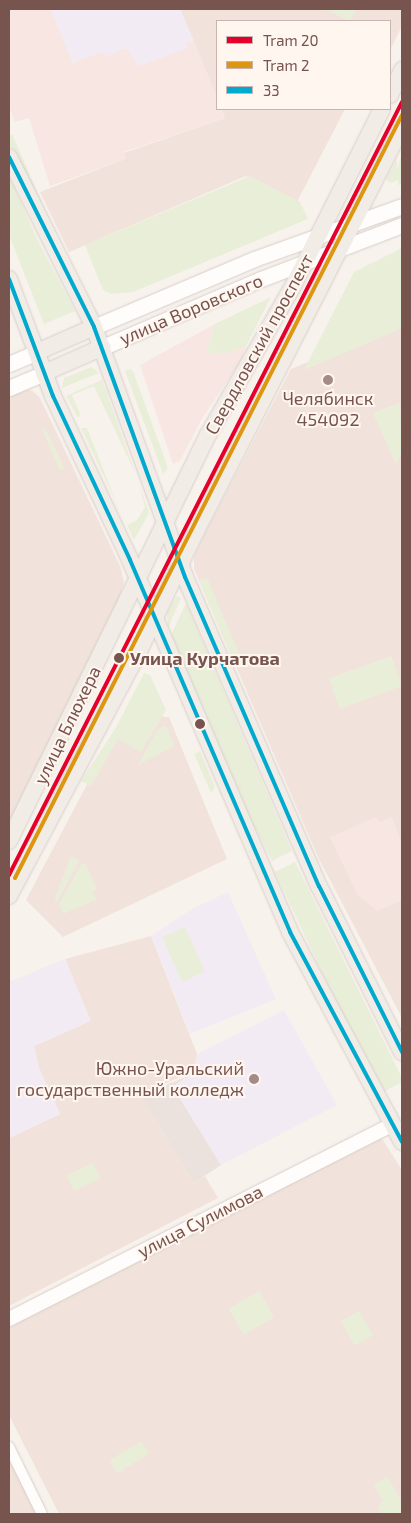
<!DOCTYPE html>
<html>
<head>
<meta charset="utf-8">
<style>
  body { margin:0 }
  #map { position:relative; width:411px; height:1523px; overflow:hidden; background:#f8f2ed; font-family:"Exo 2",sans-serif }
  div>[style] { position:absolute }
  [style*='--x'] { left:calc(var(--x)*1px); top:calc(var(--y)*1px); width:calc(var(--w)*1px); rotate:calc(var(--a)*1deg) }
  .residential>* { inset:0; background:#f1e3db }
  .commercial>* { inset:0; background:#f7e6e2 }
  .industrial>* { inset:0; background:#ebe2de }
  .education>* { inset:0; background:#f2ebf4 }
  .green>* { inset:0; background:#e9eed9; transform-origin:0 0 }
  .roads { filter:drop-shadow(0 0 1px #d7ceca) drop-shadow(0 0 1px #d7ceca) }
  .minor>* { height:10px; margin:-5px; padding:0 5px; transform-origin:5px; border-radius:5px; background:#fefdfc }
  .tertiary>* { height:14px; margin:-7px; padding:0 7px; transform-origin:7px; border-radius:7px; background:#fefdfc }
  .secondary>* { height:15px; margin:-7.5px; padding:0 7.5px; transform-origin:7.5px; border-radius:7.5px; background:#fefdfc }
  .primary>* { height:16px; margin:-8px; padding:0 8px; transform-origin:8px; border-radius:8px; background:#f2ece7 }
  .bus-1>* { height:4px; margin:-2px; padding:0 2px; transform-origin:2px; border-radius:2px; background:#00a9ce }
  .tram-1>* { height:4px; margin:-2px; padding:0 2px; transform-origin:2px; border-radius:2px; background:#e4002b }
  .tram-2>* { height:4px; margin:-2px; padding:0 2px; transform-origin:2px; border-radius:2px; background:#dd960f }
  .dots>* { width:14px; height:14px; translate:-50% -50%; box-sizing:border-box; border:2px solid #fff6f0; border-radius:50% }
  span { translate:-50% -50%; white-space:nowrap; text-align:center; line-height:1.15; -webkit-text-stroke:4px #fff6f0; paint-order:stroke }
  .street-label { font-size:18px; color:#77544d }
  .poi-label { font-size:18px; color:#77544d }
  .right { translate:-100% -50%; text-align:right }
  .stop-label { font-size:18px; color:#77544d; font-weight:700 }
  .left { translate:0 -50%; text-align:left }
  .frame { position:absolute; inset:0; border:10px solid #77544d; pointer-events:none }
  .legend { position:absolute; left:216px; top:20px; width:175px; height:90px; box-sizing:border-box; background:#fff6f0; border:1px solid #c9b5af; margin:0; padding:6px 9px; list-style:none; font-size:15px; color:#77544d }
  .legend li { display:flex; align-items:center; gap:10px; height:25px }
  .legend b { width:25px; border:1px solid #c9b5af }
</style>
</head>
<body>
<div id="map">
  <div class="residential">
    <div style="clip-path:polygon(180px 9px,402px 9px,402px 26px,390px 50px,390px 21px,217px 21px,217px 98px)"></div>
    <div style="clip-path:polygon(222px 109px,345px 109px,297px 202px,246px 176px,69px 252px,40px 192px,125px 159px,124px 153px,225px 118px)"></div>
    <div style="clip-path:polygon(402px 323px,402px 1018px,319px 859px,194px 569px,194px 557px,204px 535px,291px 369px)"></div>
    <div style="clip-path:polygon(24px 389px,33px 391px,40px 398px,120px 566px,124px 582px,117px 606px,9px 822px,9px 394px)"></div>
    <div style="clip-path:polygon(140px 684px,164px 717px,169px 717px,227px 859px,63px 937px,26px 900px)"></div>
    <div style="clip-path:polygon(151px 936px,197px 1054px,194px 1071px,141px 1094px,194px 1183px,205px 1176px,218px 1198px,9px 1306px,9px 1138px,60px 1114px,39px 1068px,34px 1046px,90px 1021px,65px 959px)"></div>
    <div style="clip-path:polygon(377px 1131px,402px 1170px,402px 1514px,59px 1514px,9px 1415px,9px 1323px)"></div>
    <div style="clip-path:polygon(9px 1457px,37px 1514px,9px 1514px)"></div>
  </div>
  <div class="commercial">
    <div style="clip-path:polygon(9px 9px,51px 9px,73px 63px,100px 52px,107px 56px,126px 48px,194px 41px,217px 98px,217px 109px,222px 109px,225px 118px,124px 152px,125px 159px,50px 186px,29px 118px,15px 122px,9px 106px)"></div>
    <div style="clip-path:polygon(215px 324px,207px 350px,211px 354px,227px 353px,246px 346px,242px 359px,203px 417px,180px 461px,173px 464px,140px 365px)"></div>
    <div style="clip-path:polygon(376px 817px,379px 822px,392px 817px,402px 844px,402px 900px,378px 911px,358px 896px,330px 837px)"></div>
  </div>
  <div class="industrial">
    <div style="clip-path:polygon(188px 1076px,173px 1087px,221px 1165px,194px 1183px,141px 1095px)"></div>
  </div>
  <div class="education">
    <div style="clip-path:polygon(51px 9px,180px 9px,194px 41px,186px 42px,188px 48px,139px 66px,126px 48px,107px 56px,100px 52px,73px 63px)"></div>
    <div style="clip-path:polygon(228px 892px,276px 999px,190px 1034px,151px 936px,190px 910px)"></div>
    <div style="clip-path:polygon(65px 959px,91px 1021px,34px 1046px,39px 1068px,60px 1114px,9px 1138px,9px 982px)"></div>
    <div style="clip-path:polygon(284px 1010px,337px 1105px,221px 1165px,173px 1087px,195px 1071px,197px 1054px)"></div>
  </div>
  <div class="green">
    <div style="clip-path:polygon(324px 9px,356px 9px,350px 21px)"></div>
    <div style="clip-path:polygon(12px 134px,48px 216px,9px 144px,9px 136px)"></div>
    <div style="clip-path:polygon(402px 152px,402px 184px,398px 185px,398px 180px,390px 183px,386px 179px,397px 159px,397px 170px)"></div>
    <div style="clip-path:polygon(9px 175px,36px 237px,75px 311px,44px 324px,9px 235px)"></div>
    <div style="clip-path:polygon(250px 176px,300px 202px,308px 219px,133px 292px,111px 294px,103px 290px,85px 245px)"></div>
    <div style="clip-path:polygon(402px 248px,402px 328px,304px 370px,354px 272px)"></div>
    <div style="clip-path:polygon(271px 297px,246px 346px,227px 353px,211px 354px,207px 350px,215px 324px)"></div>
    <div style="clip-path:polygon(91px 367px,99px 373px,62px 388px,64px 378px)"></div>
    <div style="clip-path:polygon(130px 369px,133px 371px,168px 468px,163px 474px,125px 371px)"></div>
    <div style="clip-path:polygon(102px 380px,136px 475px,94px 386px,72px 395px,80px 414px,78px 418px,66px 396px)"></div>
    <div style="clip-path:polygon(400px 403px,402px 452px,396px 464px,373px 413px)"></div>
    <div style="clip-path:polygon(45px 428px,64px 468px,60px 470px,42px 429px)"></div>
    <div style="clip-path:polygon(81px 428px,87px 428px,117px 504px)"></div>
    <div style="clip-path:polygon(139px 485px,149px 513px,134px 540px,127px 525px,137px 520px,145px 507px)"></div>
    <div style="clip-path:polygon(205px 578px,208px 580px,245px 668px,244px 669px,243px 666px,236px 668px,199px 580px)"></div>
    <div style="clip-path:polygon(177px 596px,181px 598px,168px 628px,167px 613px)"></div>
    <div style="clip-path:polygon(186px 603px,292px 851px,272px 861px,252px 822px,171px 635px)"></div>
    <div style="left:391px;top:656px;width:32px;height:66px;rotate:70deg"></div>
    <div style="clip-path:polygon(144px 673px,150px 675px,166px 710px,141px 752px,118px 739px,91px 786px,81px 781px,115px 729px)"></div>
    <div style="clip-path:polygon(166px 726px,174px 746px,138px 765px,158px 729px)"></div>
    <div style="clip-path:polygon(200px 751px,215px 787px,211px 793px,194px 754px)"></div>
    <div style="clip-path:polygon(71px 856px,79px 861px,55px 905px,56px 896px)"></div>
    <div style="clip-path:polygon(295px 862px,402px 1078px,402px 1082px,385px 1091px,334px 998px,275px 872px)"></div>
    <div style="clip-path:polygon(85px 863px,97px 889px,92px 891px,96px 900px,63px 914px,59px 904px,81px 865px)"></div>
    <div style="left:185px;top:927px;width:49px;height:25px;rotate:66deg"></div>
    <div style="left:93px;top:1163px;width:17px;height:29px;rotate:65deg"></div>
    <div style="left:259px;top:1291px;width:30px;height:35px;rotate:60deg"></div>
    <div style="left:359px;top:1311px;width:28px;height:21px;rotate:60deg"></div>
    <div style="left:141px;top:1441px;width:15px;height:37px;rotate:58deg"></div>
    <div style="clip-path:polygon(387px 1476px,402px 1502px,402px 1514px,381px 1514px,378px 1508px,383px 1500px,374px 1485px)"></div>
  </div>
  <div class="roads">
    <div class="minor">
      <div style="--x:9;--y:1447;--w:75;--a:63.8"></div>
    </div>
    <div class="tertiary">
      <div style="--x:9;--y:1319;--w:429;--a:-26.9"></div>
    </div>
    <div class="secondary">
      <div style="--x:94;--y:327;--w:174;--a:-23"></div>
      <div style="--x:254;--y:259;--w:157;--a:-19.7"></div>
      <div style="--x:103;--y:347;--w:172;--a:-23.3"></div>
      <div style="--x:261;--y:279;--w:151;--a:-21"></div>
      <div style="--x:9;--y:364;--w:30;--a:-23"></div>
      <div style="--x:9;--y:388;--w:38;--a:-23"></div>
    </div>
    <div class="primary">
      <div style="--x:390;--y:95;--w:28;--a:-64"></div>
      <div style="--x:9;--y:157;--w:190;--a:63.4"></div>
      <div style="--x:94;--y:327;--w:266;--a:70"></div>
      <div style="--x:185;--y:577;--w:337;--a:66.6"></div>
      <div style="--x:319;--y:886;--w:186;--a:63.4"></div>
      <div style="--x:9;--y:279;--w:125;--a:69.4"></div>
      <div style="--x:53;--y:396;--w:181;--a:64.8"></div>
      <div style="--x:130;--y:560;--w:405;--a:66.7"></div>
      <div style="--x:290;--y:932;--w:238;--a:61.9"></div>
      <div style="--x:37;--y:352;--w:62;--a:-23.7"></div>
      <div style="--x:44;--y:373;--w:64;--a:-23.8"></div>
      <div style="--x:9;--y:841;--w:452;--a:-63.9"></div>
      <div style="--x:208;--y:435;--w:172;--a:-60.3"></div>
      <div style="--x:293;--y:286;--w:198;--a:-63.3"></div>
      <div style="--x:9;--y:896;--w:277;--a:-62"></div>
      <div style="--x:139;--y:651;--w:133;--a:-64.6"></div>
      <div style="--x:196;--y:531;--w:454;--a:-63"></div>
    </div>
  </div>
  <div class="bus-1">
    <div style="--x:9;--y:157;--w:190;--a:63.4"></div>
    <div style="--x:94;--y:327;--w:266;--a:70"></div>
    <div style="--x:185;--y:577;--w:337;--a:66.6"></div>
    <div style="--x:319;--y:886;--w:186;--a:63.4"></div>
    <div style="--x:9;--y:279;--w:125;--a:69.4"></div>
    <div style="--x:53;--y:396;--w:181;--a:64.8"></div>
    <div style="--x:130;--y:560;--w:405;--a:66.7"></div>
    <div style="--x:290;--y:932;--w:238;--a:61.9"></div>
  </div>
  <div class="tram-1">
    <div style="--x:9;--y:875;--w:867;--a:-63.05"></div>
  </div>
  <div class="tram-2">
    <div style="--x:15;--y:878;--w:856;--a:-63.11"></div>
  </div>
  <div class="dots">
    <div style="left:328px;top:380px;background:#a48b85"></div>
    <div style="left:119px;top:658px;background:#77544d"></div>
    <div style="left:200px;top:724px;background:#77544d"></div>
    <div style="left:254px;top:1079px;background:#a48b85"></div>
  </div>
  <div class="street-label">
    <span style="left:191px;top:309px;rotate:-23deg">улица Воровского</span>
    <span style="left:259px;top:344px;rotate:-61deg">Свердловский проспект</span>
    <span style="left:67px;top:725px;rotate:-64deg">улица Блюхера</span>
    <span style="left:200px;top:1221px;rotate:-27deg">улица Сулимова</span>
  </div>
  <div class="poi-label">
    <span style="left:328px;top:409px">Челябинск<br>454092</span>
    <span class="right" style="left:244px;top:1079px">Южно-Уральский<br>государственный колледж</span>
  </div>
  <div class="stop-label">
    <span class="left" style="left:130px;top:658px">Улица Курчатова</span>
  </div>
  <div class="frame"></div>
  <ul class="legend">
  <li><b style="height:6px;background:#e4002b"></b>Tram 20</li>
  <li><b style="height:6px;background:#dd960f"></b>Tram 2</li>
  <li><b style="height:6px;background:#00a9ce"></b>33</li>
  </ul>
</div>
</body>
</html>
